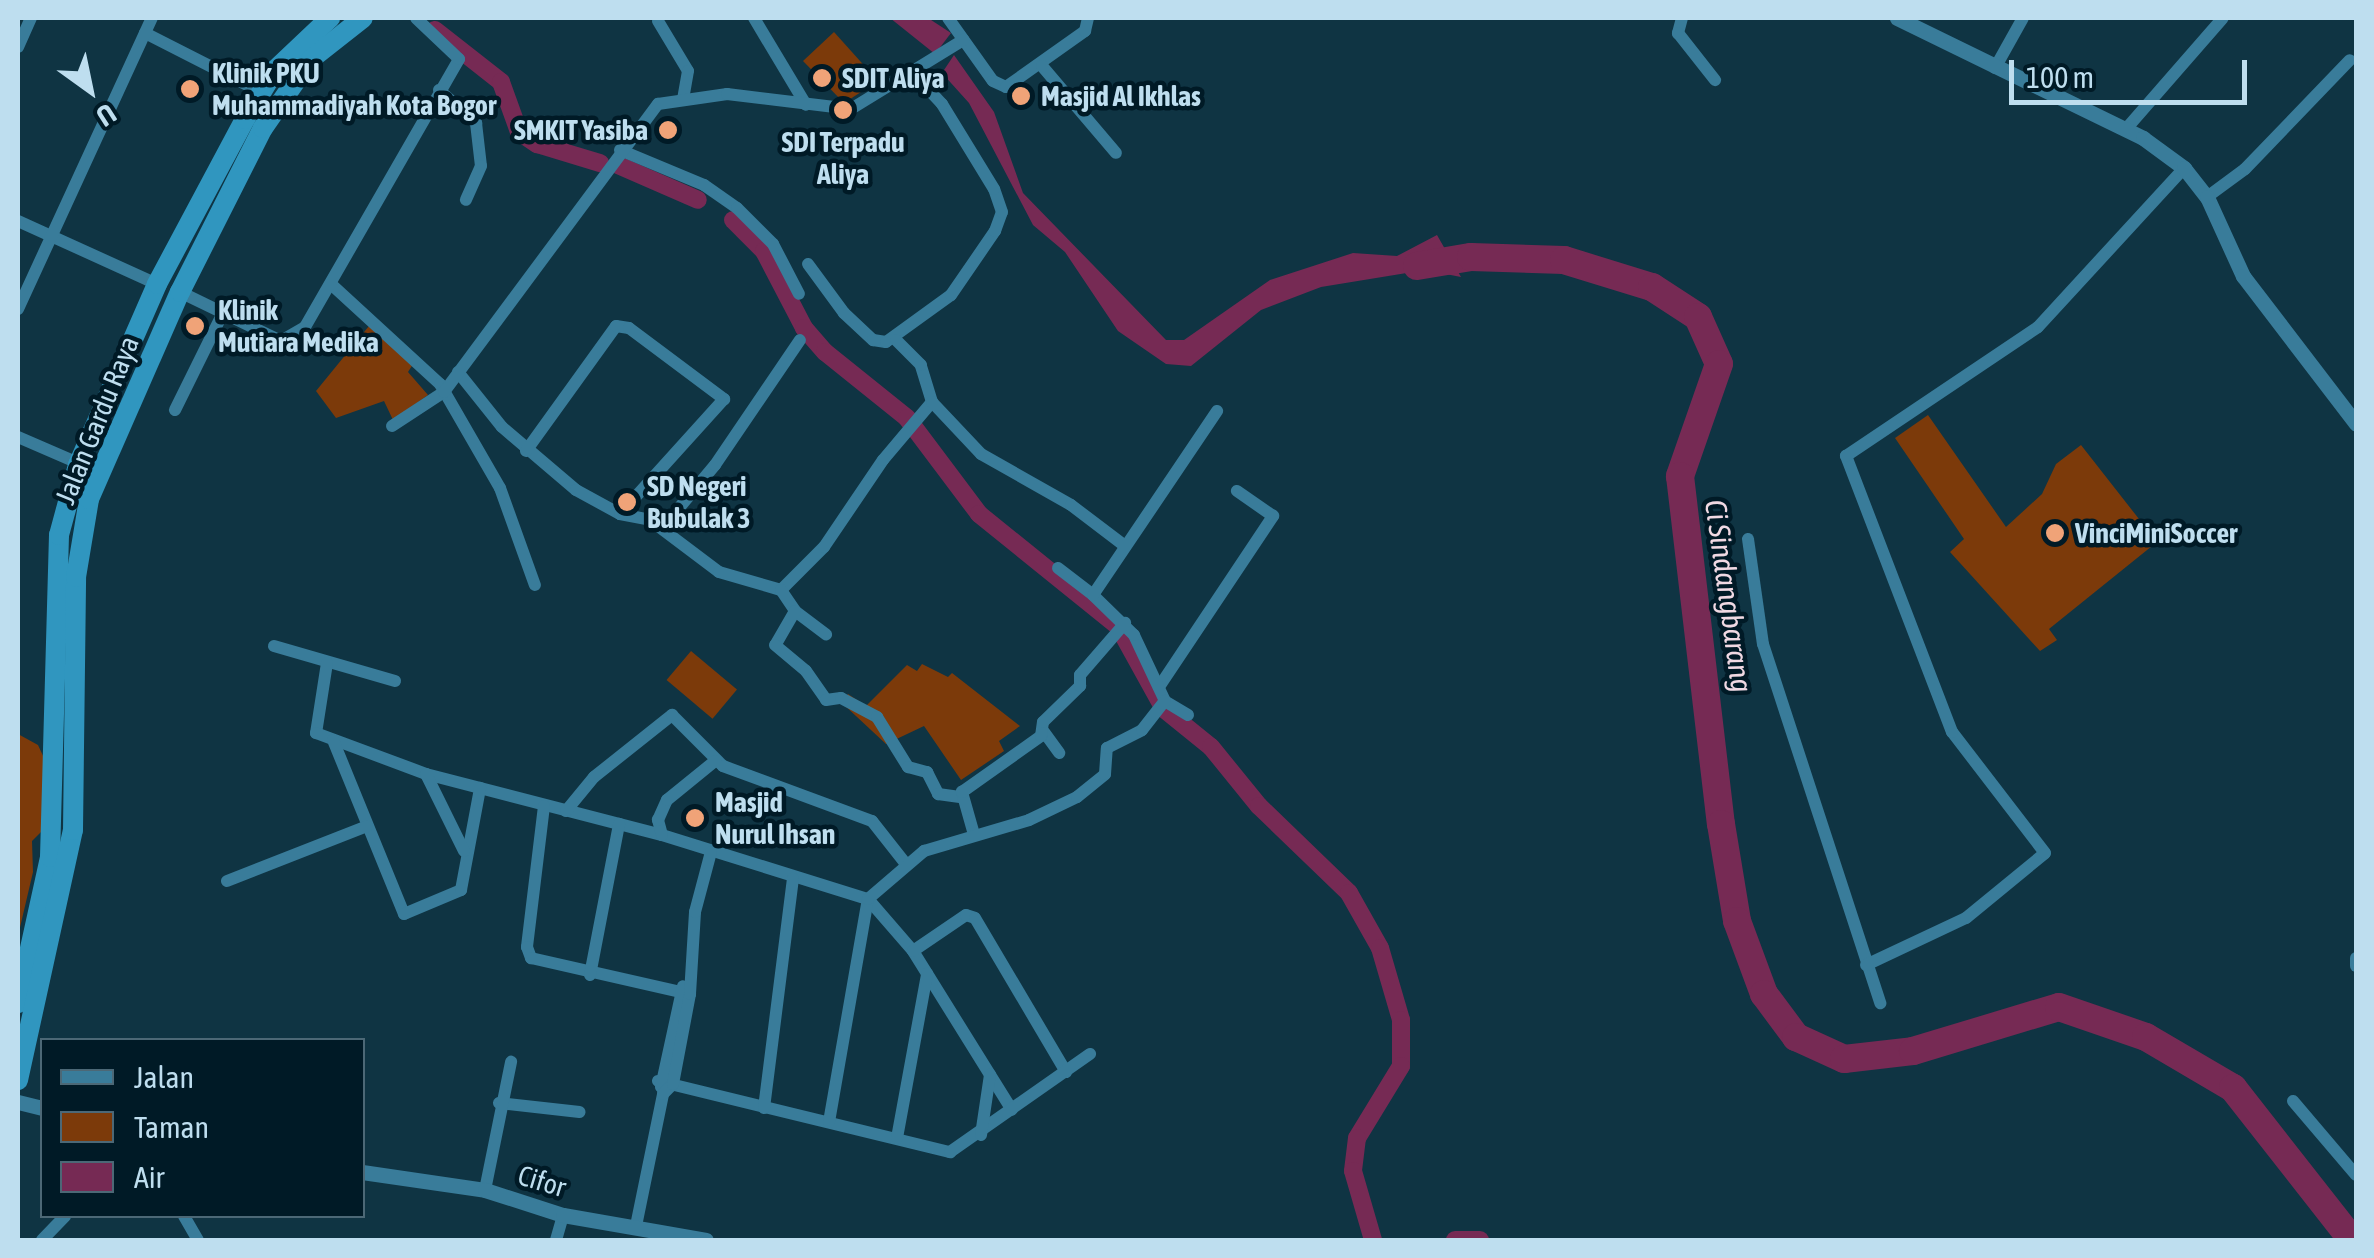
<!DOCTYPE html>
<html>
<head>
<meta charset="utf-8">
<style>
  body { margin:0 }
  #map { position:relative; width:2374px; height:1258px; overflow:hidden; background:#0f3443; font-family:"Asap Condensed",sans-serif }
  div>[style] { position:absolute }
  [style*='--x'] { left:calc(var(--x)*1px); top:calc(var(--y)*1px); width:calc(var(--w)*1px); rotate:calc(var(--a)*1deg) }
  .green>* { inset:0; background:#7c3a0a; transform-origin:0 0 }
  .water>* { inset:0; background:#762a54 }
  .canal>* { height:18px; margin:-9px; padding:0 9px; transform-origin:9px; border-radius:9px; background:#762a54 }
  .river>* { height:28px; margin:-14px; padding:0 14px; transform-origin:14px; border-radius:14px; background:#762a54 }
  .minor>* { height:12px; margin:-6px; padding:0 6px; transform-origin:6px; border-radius:6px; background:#397c9a }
  .tertiary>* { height:15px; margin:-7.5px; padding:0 7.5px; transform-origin:7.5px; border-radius:7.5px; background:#397c9a }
  .trunk>* { height:20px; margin:-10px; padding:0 10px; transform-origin:10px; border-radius:10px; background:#3096bf }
  .dots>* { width:28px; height:28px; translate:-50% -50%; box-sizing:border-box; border:5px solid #001a26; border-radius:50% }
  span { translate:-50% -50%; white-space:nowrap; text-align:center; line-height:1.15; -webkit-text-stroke:9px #001a26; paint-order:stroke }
  .poi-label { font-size:28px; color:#bedeef; font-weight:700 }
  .left { translate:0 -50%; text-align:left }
  .right { translate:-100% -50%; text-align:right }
  .street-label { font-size:28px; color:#bedeef }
  .water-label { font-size:30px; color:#f0d9e3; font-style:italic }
  .frame { position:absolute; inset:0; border:20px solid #bedeef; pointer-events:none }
  .legend { position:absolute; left:40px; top:1038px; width:325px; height:180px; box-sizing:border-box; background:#001a26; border:2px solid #4c6876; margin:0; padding:12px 18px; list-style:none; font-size:30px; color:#bedeef }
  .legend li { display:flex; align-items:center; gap:20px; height:50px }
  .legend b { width:50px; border:2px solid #4c6876 }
  .north { position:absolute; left:40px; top:40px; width:100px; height:100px; -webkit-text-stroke:8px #001a26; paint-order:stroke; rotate:147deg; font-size:28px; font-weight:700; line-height:40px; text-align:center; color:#bedeef }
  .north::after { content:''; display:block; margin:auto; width:35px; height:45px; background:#bedeef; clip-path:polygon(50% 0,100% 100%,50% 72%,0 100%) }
  .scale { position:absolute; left:2009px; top:60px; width:238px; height:45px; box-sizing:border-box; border:5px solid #bedeef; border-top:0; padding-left:12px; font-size:30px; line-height:35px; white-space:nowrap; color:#bedeef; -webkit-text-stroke:8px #001a26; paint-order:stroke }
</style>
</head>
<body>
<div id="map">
  <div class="green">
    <div style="clip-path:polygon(834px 32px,878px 81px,844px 103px,803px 61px)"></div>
    <div style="clip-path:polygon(369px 326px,415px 361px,408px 372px,428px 395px,393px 420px,384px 401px,336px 418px,316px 391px)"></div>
    <div style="clip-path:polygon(1928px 415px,2006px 527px,2042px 494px,2056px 464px,2081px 445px,2157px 542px,2049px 629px,2057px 640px,2040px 651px,1950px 552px,1964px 539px,1895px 438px)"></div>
    <div style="left:691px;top:651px;width:60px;height:38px;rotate:40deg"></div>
    <div style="clip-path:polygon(922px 664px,948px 677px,952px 673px,1020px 726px,999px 741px,1004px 751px,961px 780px,924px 726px,886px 744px,842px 703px,848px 694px,866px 706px,907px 665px,917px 671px)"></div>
    <div style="clip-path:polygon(18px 734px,38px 745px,44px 758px,43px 830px,32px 841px,33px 872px,18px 936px)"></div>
  </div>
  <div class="water">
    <div style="clip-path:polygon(890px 18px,928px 18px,951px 33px,935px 54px)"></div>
    <div style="clip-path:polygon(954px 55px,994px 112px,1023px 193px,1166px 340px,1184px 340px,1270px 280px,1353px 253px,1397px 256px,1437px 235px,1461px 277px,1425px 270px,1321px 287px,1261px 310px,1191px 366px,1166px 364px,1118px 331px,1065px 252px,1033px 225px,969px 103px,942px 73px)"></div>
  </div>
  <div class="canal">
    <div style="--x:435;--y:30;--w:84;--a:38.2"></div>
    <div style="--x:501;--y:82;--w:53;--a:70.2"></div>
    <div style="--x:519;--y:132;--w:22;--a:34"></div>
    <div style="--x:537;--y:144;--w:66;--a:16.8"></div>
    <div style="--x:618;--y:165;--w:87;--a:23.6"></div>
    <div style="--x:733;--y:220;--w:44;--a:45"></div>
    <div style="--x:764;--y:251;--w:87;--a:62.5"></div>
    <div style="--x:804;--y:328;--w:32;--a:49"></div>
    <div style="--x:825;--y:352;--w:105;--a:38.8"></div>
    <div style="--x:907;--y:418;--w:120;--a:53.1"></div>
    <div style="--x:979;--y:514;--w:179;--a:38.9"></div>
    <div style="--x:1118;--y:626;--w:95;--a:61"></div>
    <div style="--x:1164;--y:709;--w:60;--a:39"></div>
    <div style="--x:1211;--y:747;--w:76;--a:50.9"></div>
    <div style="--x:1259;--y:806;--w:125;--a:44"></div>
    <div style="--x:1349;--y:893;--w:63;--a:60.6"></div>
    <div style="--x:1380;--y:948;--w:75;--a:73.7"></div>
    <div style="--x:1401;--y:1020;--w:46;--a:90"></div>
    <div style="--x:1401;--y:1066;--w:84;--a:121.4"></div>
    <div style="--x:1357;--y:1138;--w:33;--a:97"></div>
    <div style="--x:1353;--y:1171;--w:72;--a:73.8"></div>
    <div style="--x:1455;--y:1240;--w:25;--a:0"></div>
  </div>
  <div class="river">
    <div style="--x:1417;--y:266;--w:55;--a:-9.5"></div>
    <div style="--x:1471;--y:257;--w:93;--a:1.8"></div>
    <div style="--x:1564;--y:260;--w:92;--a:17.1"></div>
    <div style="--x:1652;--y:287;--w:55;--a:33.1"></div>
    <div style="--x:1698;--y:317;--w:51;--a:65.9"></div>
    <div style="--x:1719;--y:364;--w:119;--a:109.2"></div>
    <div style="--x:1680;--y:476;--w:350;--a:83.3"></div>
    <div style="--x:1721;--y:824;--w:98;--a:80.6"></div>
    <div style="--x:1737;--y:921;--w:78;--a:69.7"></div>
    <div style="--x:1764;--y:994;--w:54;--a:53.3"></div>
    <div style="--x:1796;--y:1037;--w:53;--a:24.6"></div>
    <div style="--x:1844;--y:1059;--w:69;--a:-6.6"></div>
    <div style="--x:1913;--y:1051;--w:152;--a:-16.8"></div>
    <div style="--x:2059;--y:1007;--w:92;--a:19"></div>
    <div style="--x:2146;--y:1037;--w:101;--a:30.4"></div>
    <div style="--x:2233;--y:1088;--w:193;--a:51.9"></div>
  </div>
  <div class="minor">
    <div style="--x:754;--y:18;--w:101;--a:59.1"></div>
    <div style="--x:948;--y:18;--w:77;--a:54.5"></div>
    <div style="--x:993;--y:81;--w:14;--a:25"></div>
    <div style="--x:1006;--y:87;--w:97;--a:-35.3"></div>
    <div style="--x:1085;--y:31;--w:13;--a:-77"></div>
    <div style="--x:1682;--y:18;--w:16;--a:105"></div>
    <div style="--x:1678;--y:33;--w:60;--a:51.8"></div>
    <div style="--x:658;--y:21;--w:58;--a:59"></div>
    <div style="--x:688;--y:71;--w:27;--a:100"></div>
    <div style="--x:145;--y:33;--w:130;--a:27"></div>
    <div style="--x:18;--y:47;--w:32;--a:-66"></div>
    <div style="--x:1042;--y:66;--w:114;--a:49.6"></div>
    <div style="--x:1995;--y:68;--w:57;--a:-60.8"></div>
    <div style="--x:439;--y:90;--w:50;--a:41.7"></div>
    <div style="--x:476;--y:123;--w:43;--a:83.4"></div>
    <div style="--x:481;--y:166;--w:37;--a:114"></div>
    <div style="--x:2126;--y:129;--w:147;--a:-48.9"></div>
    <div style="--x:620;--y:150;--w:91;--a:22.6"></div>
    <div style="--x:704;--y:185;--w:40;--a:34.9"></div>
    <div style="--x:737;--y:208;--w:51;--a:45"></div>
    <div style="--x:773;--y:244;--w:56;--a:62.5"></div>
    <div style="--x:2207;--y:197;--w:47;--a:-36.4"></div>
    <div style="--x:2245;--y:169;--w:151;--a:-46.1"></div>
    <div style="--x:18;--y:221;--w:153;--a:24.4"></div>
    <div style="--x:808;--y:264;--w:61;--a:53.7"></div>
    <div style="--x:844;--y:313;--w:40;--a:43"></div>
    <div style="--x:873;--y:340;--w:13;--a:9"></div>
    <div style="--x:886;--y:342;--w:80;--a:-35.9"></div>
    <div style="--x:951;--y:295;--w:78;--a:-55.5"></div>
    <div style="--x:995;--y:231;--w:20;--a:-70"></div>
    <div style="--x:1002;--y:212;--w:24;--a:-109"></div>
    <div style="--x:994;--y:189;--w:100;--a:-121.5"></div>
    <div style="--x:942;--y:104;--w:40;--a:-133"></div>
    <div style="--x:332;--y:285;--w:147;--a:42.5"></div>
    <div style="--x:440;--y:384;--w:120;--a:60"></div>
    <div style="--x:500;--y:488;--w:103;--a:70.2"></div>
    <div style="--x:180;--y:292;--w:112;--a:25.9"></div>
    <div style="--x:281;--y:341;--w:28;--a:-30"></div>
    <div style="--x:305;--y:327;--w:309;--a:-60.1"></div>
    <div style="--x:459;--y:59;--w:59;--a:-136.4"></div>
    <div style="--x:18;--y:309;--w:320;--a:-65.3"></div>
    <div style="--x:458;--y:372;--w:70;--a:51.3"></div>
    <div style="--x:502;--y:427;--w:97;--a:40.4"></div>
    <div style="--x:576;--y:490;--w:50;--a:28.6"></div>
    <div style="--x:620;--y:514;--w:31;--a:11"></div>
    <div style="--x:650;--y:520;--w:86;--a:37"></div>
    <div style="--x:719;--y:572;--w:65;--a:16.2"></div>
    <div style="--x:781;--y:590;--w:61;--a:-45"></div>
    <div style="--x:824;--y:547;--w:105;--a:-55.9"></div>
    <div style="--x:883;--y:460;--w:76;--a:-49.8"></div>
    <div style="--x:932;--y:402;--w:39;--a:-107"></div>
    <div style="--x:921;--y:365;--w:35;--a:-135"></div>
    <div style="--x:932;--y:402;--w:71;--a:46.7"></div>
    <div style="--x:981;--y:454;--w:103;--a:29.5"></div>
    <div style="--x:1071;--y:505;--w:68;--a:37.2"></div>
    <div style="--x:175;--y:410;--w:108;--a:-63.7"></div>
    <div style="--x:392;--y:426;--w:62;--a:-33.2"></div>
    <div style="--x:444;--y:392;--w:359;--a:-53.4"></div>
    <div style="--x:658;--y:104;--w:70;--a:-8.2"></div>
    <div style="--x:727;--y:94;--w:125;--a:6.9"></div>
    <div style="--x:851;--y:109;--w:132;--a:-31.6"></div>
    <div style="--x:18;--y:437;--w:90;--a:23.4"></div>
    <div style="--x:526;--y:451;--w:154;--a:-54.2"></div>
    <div style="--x:616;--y:326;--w:13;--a:9"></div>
    <div style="--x:629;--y:328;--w:119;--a:36.8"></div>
    <div style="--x:724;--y:399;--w:155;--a:132.1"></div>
    <div style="--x:663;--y:527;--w:81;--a:-50"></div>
    <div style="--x:715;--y:465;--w:151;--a:-55.8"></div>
    <div style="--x:1748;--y:539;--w:106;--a:81.9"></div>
    <div style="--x:1763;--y:644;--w:378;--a:71.9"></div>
    <div style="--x:1058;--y:568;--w:44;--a:37.6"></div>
    <div style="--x:781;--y:590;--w:25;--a:56"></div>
    <div style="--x:795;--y:611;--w:39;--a:37"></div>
    <div style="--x:795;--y:611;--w:39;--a:120"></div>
    <div style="--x:775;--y:645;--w:40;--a:40"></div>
    <div style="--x:806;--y:671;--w:35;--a:55"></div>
    <div style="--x:826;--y:700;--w:15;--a:-8"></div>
    <div style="--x:841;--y:698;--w:41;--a:27.8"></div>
    <div style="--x:877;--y:717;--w:59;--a:58.2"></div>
    <div style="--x:908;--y:767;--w:20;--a:15"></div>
    <div style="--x:927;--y:772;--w:25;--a:63"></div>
    <div style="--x:938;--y:794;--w:22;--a:8"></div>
    <div style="--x:274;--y:646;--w:126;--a:16.1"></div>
    <div style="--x:327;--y:663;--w:71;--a:98.9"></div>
    <div style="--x:316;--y:733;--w:117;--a:20.4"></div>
    <div style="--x:426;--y:774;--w:244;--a:14.5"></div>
    <div style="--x:662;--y:835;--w:216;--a:17.3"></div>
    <div style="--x:868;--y:899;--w:69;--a:49.1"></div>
    <div style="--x:913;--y:951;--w:187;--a:58.1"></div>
    <div style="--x:1159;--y:687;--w:206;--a:-56.3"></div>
    <div style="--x:1273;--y:516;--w:44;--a:-145.2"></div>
    <div style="--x:1188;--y:715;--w:27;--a:-149"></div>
    <div style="--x:1165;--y:701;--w:73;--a:-115.2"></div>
    <div style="--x:1134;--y:635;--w:57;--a:-135.7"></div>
    <div style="--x:1093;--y:595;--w:222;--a:-56"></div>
    <div style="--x:1044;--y:732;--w:26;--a:54"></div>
    <div style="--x:333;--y:740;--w:188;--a:67.8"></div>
    <div style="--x:404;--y:914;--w:62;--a:-22.8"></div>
    <div style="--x:461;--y:890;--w:104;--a:-79.4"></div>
    <div style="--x:426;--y:774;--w:86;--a:63.7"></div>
    <div style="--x:544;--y:806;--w:142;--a:96.9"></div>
    <div style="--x:527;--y:947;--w:12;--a:70"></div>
    <div style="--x:531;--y:958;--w:163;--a:12.8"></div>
    <div style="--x:566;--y:811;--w:44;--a:-50.5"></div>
    <div style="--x:594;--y:777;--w:100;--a:-38.5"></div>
    <div style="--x:672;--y:715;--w:72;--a:45"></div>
    <div style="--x:723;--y:766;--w:159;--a:20.3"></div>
    <div style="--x:872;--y:821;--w:55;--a:51.7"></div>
    <div style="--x:973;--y:831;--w:41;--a:-105.8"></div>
    <div style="--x:962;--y:792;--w:97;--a:-35.3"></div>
    <div style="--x:1041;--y:736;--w:14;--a:-82"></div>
    <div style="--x:1043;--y:722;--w:52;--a:-44.2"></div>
    <div style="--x:1080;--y:686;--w:11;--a:-90"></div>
    <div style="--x:1080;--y:675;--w:69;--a:-49.1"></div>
    <div style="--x:662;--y:835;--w:16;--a:-105"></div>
    <div style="--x:658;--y:820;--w:22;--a:-66"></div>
    <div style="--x:667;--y:800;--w:62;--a:-39.1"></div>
    <div style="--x:227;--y:881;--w:150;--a:-21.4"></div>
    <div style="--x:913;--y:951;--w:64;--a:-34.2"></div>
    <div style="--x:966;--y:915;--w:9;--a:18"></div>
    <div style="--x:975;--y:918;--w:179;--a:59.4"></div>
    <div style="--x:2356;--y:958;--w:8;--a:90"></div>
    <div style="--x:1866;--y:965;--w:110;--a:-25.2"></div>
    <div style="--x:1966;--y:918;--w:102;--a:-39.4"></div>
    <div style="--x:2045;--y:853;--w:153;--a:-127.5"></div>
    <div style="--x:1952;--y:732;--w:296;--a:-111"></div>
    <div style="--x:1846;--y:456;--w:231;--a:-33.9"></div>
    <div style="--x:2038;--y:327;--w:216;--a:-47.4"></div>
    <div style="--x:590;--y:975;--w:154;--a:-79.1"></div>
    <div style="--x:658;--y:1081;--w:301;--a:13.7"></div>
    <div style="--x:950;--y:1152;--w:171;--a:-35"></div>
    <div style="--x:661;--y:1087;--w:103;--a:-77.7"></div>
    <div style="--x:2293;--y:1101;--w:97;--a:49.6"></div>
    <div style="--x:499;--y:1103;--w:81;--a:6.4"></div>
    <div style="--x:764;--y:1108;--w:231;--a:-82.8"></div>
    <div style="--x:829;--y:1122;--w:226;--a:-80.1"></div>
    <div style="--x:868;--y:899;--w:74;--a:-40.6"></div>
    <div style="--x:924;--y:851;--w:109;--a:-16.4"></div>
    <div style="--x:1029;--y:820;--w:53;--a:-25.6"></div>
    <div style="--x:1077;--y:797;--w:36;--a:-39"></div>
    <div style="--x:1105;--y:774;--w:26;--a:-86"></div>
    <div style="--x:1107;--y:748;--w:39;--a:-27"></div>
    <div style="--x:1142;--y:730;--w:37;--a:-52"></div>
    <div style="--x:981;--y:1135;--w:61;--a:-81.5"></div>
    <div style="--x:897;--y:1138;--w:167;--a:-79.6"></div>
    <div style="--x:485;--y:1190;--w:131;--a:-78.5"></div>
    <div style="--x:184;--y:1216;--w:28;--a:60"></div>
    <div style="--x:636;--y:1226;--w:135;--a:-78.4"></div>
    <div style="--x:663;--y:1094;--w:14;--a:-45"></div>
    <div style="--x:673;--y:1084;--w:92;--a:-79.3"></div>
    <div style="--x:690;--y:994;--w:82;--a:-86.5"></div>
    <div style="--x:695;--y:912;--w:62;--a:-75.1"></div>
    <div style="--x:42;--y:1240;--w:33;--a:-46"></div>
    <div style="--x:556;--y:1240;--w:26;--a:-74"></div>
  </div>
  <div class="tertiary">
    <div style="--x:1897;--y:18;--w:274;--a:26"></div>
    <div style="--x:2143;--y:138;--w:51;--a:36.2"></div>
    <div style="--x:2184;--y:168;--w:37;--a:52"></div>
    <div style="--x:2207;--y:197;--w:87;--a:65.5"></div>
    <div style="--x:2243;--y:276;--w:186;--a:52.6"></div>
    <div style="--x:18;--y:1102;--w:25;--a:14"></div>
    <div style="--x:362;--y:1172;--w:124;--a:8.3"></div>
    <div style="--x:485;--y:1190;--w:82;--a:17.8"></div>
    <div style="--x:563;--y:1215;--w:145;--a:9.9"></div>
  </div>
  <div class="trunk">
    <div style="--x:18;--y:1003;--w:149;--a:-77.6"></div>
    <div style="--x:50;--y:857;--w:322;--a:-88.4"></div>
    <div style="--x:59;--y:535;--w:73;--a:-74.8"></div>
    <div style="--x:78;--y:465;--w:197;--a:-66.4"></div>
    <div style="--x:157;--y:284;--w:187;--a:-61.9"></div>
    <div style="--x:245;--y:119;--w:57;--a:-58.5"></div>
    <div style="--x:275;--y:70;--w:76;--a:-43.4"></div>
    <div style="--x:18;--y:1080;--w:256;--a:-77.6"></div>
    <div style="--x:73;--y:830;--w:253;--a:-89.3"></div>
    <div style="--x:76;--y:577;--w:79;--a:-80.5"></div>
    <div style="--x:89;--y:499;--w:226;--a:-66.3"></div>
    <div style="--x:180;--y:292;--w:184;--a:-63.2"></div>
    <div style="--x:263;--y:128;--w:84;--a:-55.2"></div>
    <div style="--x:311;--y:59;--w:66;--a:-38.3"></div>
  </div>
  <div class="dots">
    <div style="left:822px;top:78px;background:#f0a378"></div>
    <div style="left:190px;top:89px;background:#f0a378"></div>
    <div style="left:1021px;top:96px;background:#f0a378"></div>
    <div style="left:843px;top:110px;background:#f0a378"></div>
    <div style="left:668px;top:130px;background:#f0a378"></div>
    <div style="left:195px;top:326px;background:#f0a378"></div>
    <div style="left:627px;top:502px;background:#f0a378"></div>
    <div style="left:2055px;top:533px;background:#f0a378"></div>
    <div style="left:695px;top:818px;background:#f0a378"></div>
  </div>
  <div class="poi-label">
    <span class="left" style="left:212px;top:89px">Klinik PKU<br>Muhammadiyah Kota Bogor</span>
    <span class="left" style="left:842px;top:78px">SDIT Aliya</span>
    <span class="left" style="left:1041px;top:96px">Masjid Al Ikhlas</span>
    <span class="right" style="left:648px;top:130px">SMKIT Yasiba</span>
    <span style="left:843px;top:158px">SDI Terpadu<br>Aliya</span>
    <span class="left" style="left:218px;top:326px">Klinik<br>Mutiara Medika</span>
    <span class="left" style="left:647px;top:502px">SD Negeri<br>Bubulak 3</span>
    <span class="left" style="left:2075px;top:533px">VinciMiniSoccer</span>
    <span class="left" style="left:715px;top:818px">Masjid<br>Nurul Ihsan</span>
  </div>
  <div class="street-label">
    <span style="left:97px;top:420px;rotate:-68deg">Jalan Gardu Raya</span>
    <span style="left:542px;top:1181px;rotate:17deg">Cifor</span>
  </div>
  <div class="water-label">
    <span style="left:1729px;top:596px;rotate:82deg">Ci Sindangbarang</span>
  </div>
  <div class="frame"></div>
  <ul class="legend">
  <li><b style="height:12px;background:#397c9a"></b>Jalan</li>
  <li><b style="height:28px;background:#7c3a0a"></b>Taman</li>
  <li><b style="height:28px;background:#762a54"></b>Air</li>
  </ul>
  <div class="north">U</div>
  <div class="scale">100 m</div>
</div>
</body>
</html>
